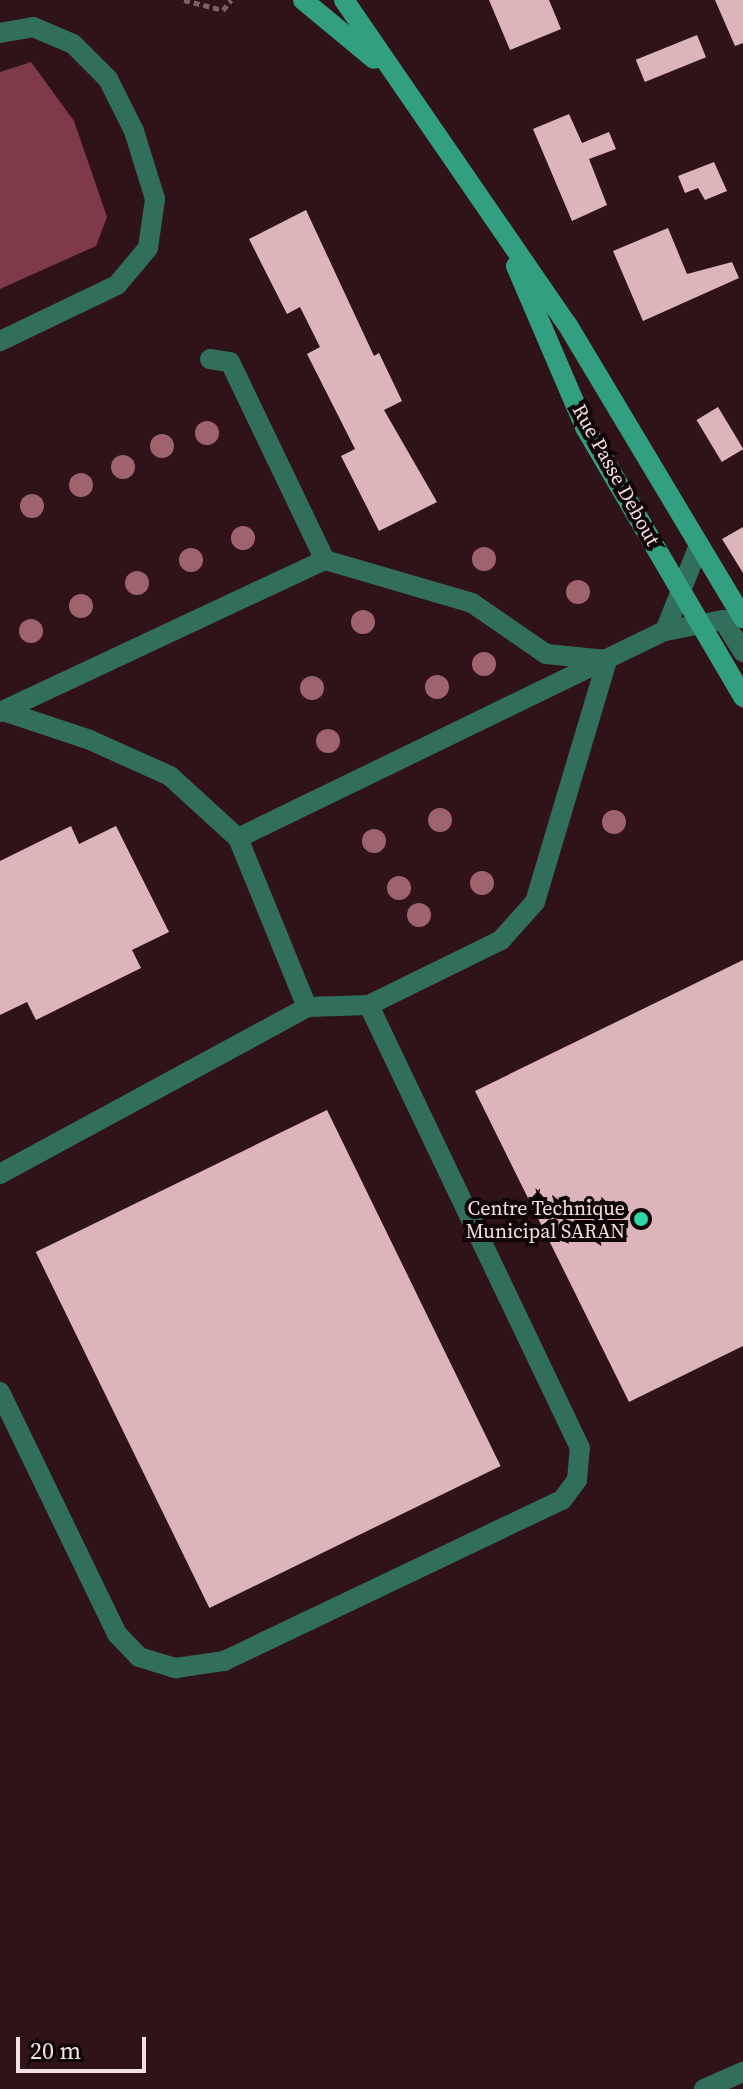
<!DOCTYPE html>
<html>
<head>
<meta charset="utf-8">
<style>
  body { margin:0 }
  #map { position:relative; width:743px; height:2089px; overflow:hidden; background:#2f1319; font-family:"Source Serif 4",serif }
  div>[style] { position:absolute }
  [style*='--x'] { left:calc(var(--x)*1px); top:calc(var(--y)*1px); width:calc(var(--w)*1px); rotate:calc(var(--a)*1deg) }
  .water>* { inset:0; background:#803949 }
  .building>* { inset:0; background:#dcb5bb; transform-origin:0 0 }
  .path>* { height:5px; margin-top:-2.5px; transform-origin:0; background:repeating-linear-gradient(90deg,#7a6165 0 6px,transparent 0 10px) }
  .lane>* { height:20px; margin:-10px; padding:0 10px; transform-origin:10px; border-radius:10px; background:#316f5c }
  .street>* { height:20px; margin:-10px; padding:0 10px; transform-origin:10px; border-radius:10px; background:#316f5c }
  .secondary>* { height:20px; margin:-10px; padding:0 10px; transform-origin:10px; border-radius:10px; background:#319f80 }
  .trees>* { width:24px; height:24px; margin:-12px; border-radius:50%; background:#9f636e }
  .dots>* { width:22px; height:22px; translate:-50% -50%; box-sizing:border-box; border:4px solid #0f0406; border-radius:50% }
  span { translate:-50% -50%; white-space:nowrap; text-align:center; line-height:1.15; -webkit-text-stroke:8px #0f0406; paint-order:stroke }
  .street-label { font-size:20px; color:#f5e1e3 }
  .poi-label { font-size:20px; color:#f5e1e3 }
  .right { translate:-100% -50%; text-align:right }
  .scale { position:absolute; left:16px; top:2037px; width:130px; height:36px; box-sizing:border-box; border:4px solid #f5e1e3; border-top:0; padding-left:10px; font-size:24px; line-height:28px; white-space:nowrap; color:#f5e1e3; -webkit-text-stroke:6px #0f0406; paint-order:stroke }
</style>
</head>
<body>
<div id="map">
  <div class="water">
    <div style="clip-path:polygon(31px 62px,74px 121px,107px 217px,96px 246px,0 289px,0 72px)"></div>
  </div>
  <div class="building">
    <div style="clip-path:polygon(489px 0,549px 0,561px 29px,510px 50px)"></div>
    <div style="clip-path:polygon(715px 0,743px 0,743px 43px,735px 46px)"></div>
    <div style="left:697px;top:35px;width:24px;height:66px;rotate:68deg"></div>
    <div style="clip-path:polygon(569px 114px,582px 143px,609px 132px,616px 149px,589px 159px,607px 205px,572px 221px,533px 129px)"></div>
    <div style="clip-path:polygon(714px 162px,727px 191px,705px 200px,698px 188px,685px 193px,678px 176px)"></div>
    <div style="clip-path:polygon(306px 210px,374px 356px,379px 353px,402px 401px,384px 410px,437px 502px,379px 531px,341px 456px,355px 449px,307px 354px,320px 347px,300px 307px,287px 314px,249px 239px)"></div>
    <div style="clip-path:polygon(668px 228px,687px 274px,732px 262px,739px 278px,643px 321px,613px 251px)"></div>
    <div style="left:718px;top:407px;width:49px;height:25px;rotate:59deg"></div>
    <div style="clip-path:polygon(743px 527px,743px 573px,722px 539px)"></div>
    <div style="clip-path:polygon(71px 826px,79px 844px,116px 826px,169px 932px,132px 950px,141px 968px,36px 1020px,27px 1002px,0 1015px,0 861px)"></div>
    <div style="clip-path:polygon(743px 960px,743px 1346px,629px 1402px,475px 1091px)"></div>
    <div style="left:327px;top:1110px;width:396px;height:324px;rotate:64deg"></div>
  </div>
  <div class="path">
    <div style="--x:184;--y:0;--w:40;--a:14.4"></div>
    <div style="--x:223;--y:10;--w:13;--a:-51"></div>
  </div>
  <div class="lane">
    <div style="--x:0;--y:33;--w:34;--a:-10"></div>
    <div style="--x:33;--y:27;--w:43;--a:23"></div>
    <div style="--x:73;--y:44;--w:49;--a:45"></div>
    <div style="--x:108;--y:79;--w:58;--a:63.4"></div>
    <div style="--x:134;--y:131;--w:71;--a:72.8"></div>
    <div style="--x:155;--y:199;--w:49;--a:98.1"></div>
    <div style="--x:148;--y:248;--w:48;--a:130"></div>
    <div style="--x:117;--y:285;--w:130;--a:154.4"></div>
    <div style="--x:210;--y:359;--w:20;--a:9"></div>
    <div style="--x:230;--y:362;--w:220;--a:64.4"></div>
    <div style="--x:665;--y:631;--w:92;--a:-68.4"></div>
    <div style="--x:3;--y:711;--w:92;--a:18.4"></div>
    <div style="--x:90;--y:740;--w:88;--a:24.2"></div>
    <div style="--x:170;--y:776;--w:92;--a:42.4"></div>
    <div style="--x:238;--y:838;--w:183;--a:67.8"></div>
    <div style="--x:0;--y:712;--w:359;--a:-25.1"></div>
    <div style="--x:325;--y:560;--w:153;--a:16.3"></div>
    <div style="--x:472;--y:603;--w:90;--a:34.6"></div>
    <div style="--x:546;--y:654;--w:61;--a:5.6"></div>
    <div style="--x:238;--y:838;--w:475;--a:-25.9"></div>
    <div style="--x:665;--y:631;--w:59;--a:-10.7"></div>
    <div style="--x:723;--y:620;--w:38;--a:58"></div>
    <div style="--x:0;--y:1174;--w:349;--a:-28.5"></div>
    <div style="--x:307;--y:1007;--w:62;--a:-1.8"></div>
    <div style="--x:369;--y:1005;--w:147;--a:-26.2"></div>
    <div style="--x:501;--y:940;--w:51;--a:-48.2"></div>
    <div style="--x:535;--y:902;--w:252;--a:-73.4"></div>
    <div style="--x:0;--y:1392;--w:269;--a:64.2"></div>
    <div style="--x:117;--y:1634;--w:32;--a:46"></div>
    <div style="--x:139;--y:1657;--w:39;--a:17"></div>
    <div style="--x:176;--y:1668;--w:49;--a:-8.3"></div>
    <div style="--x:224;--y:1661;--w:374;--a:-25.5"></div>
    <div style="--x:562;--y:1500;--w:25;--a:-53"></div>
    <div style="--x:577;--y:1480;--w:32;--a:-85"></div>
    <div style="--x:580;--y:1448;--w:491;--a:-115.5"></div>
  </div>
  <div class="street">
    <div style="--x:704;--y:2089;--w:43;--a:-23.6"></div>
  </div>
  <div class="secondary">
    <div style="--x:303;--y:0;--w:92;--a:39.7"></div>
    <div style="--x:344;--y:0;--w:393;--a:55.5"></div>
    <div style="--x:567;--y:324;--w:343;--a:59.1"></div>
    <div style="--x:516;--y:266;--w:177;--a:66.8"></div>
    <div style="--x:586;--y:429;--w:311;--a:59.6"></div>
  </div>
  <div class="trees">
    <div style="left:207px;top:433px"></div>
    <div style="left:162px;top:446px"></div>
    <div style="left:123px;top:467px"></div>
    <div style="left:81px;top:485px"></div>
    <div style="left:32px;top:506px"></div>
    <div style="left:243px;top:538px"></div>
    <div style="left:484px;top:559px"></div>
    <div style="left:191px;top:560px"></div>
    <div style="left:137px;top:583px"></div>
    <div style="left:578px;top:592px"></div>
    <div style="left:81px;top:606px"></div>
    <div style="left:363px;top:622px"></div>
    <div style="left:31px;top:631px"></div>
    <div style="left:484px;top:664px"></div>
    <div style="left:437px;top:687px"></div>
    <div style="left:312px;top:688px"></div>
    <div style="left:328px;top:741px"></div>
    <div style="left:440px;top:820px"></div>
    <div style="left:614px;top:822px"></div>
    <div style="left:374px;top:841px"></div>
    <div style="left:482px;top:883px"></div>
    <div style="left:399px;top:888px"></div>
    <div style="left:419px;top:915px"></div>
  </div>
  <div class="dots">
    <div style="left:641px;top:1219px;background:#2ed4aa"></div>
  </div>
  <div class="street-label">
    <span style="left:616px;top:475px;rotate:61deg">Rue Passe Debout</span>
  </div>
  <div class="poi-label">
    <span class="right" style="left:625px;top:1220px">Centre Technique<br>Municipal SARAN</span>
  </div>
  <div class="scale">20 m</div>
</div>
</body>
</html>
